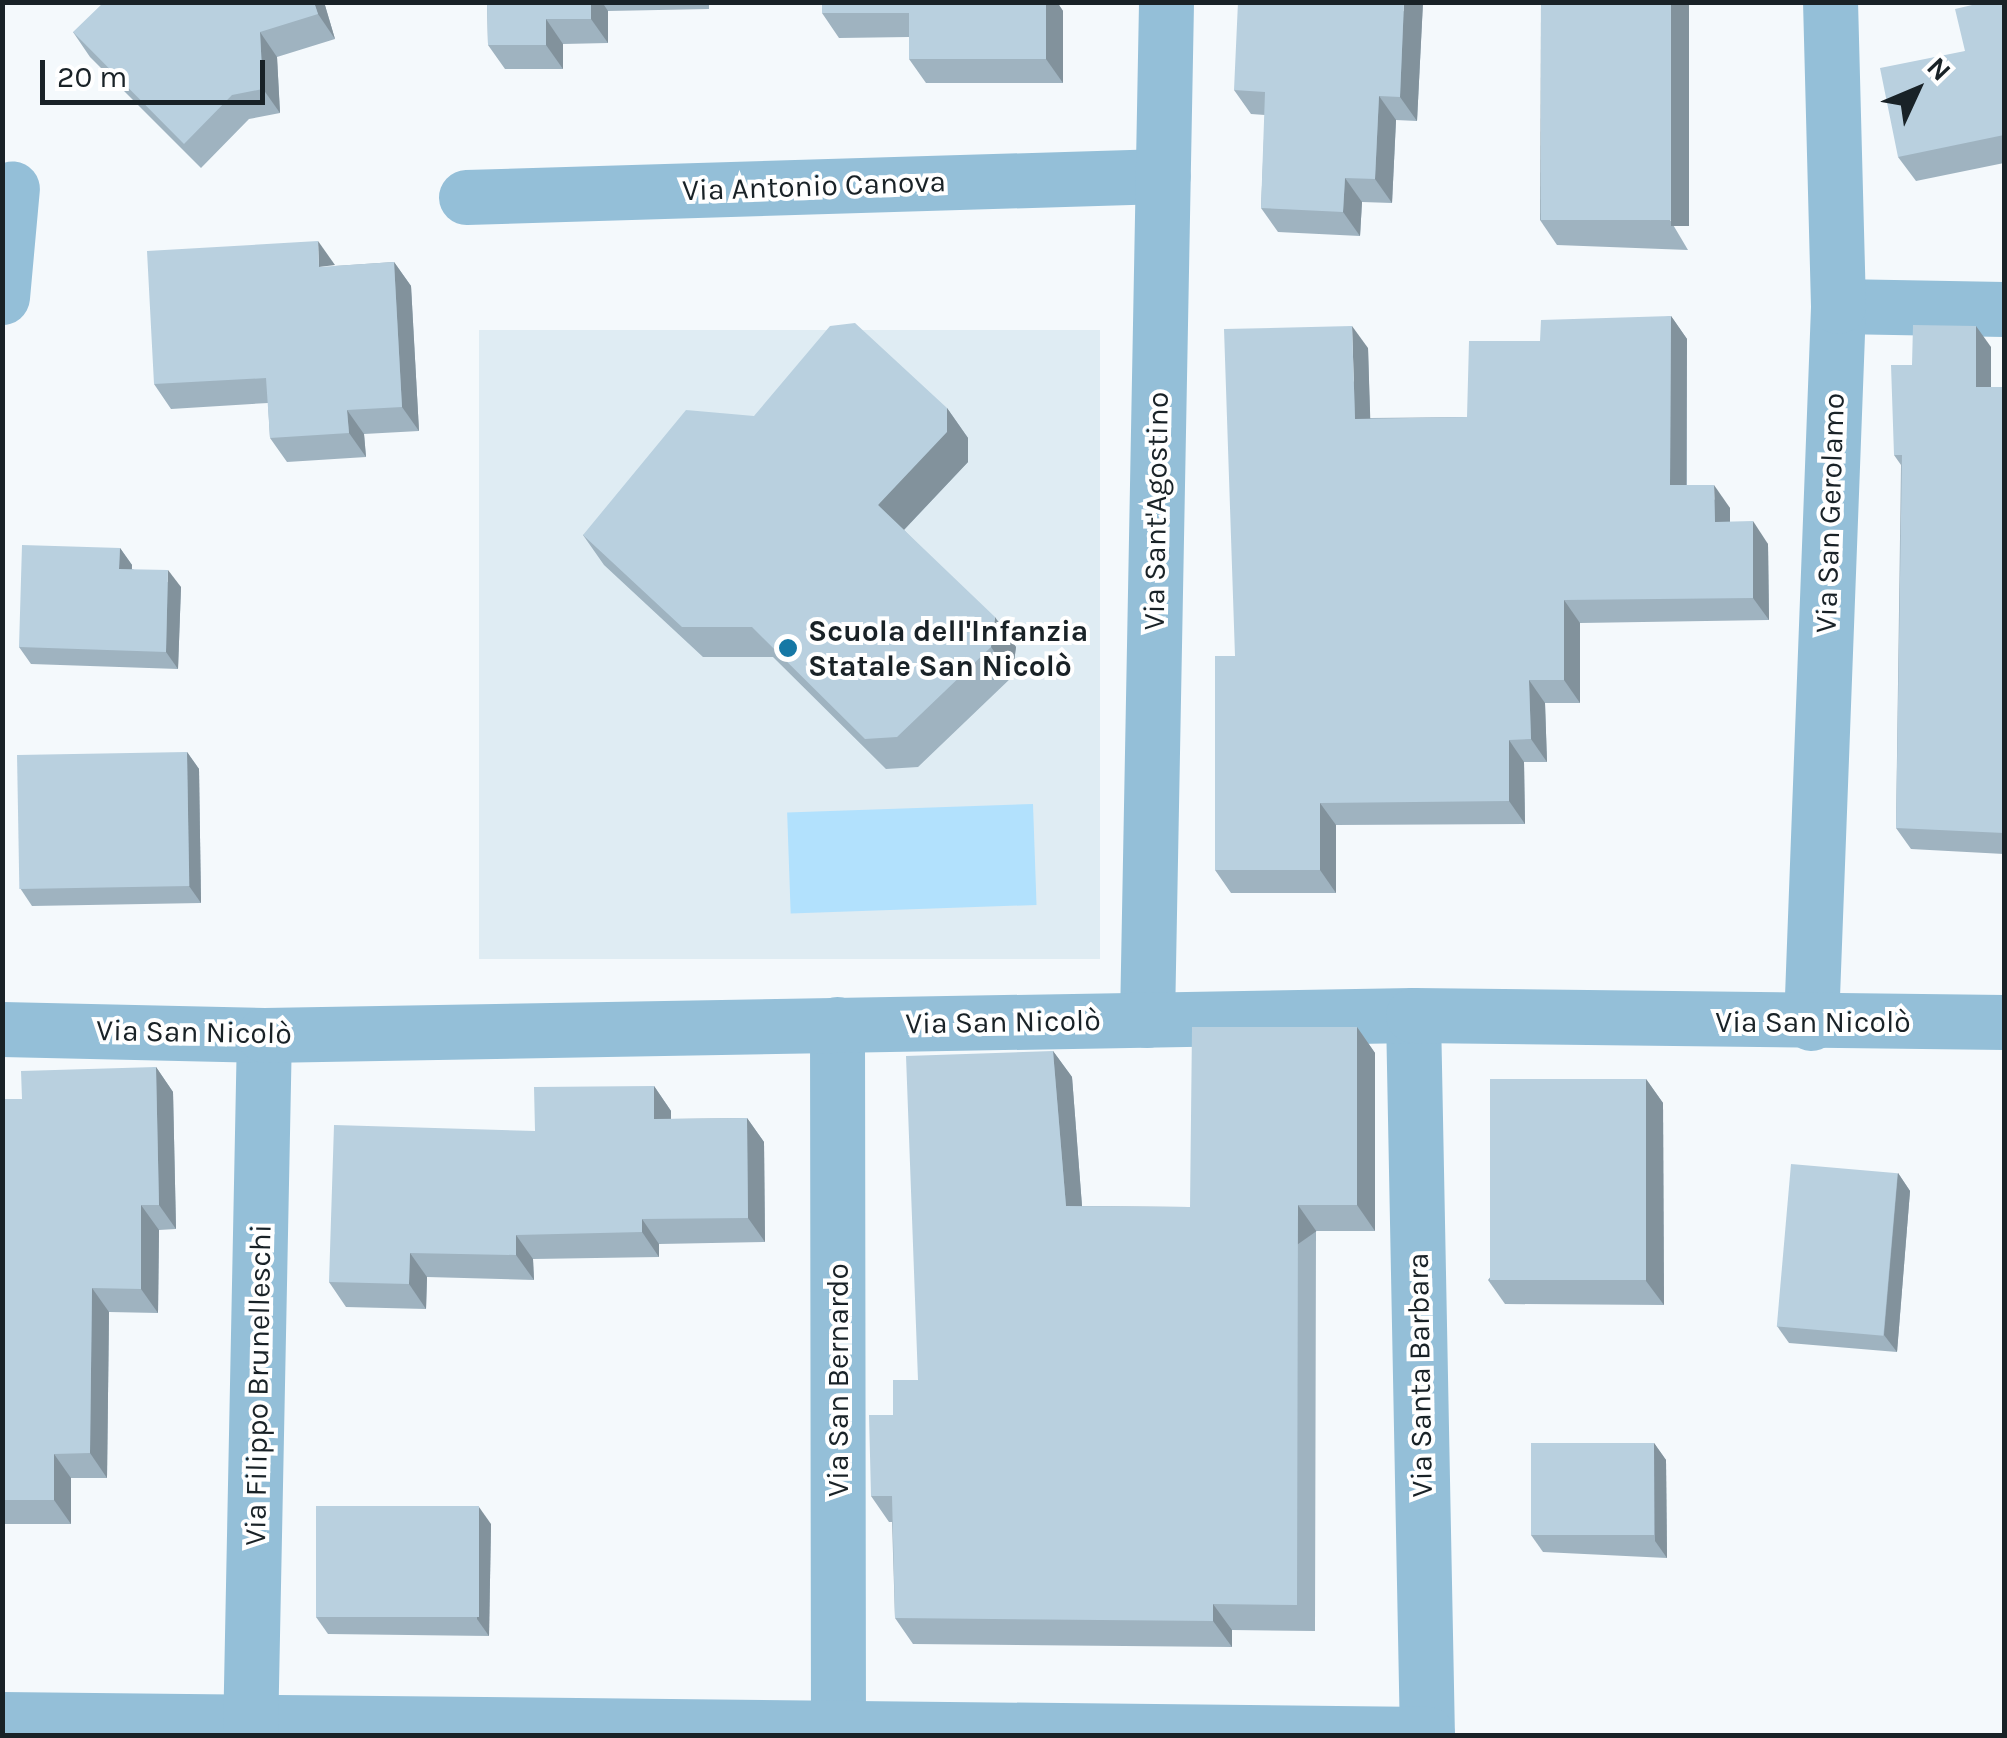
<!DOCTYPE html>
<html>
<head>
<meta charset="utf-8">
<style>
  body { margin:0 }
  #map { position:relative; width:2007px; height:1738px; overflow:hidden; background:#f4f9fc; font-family:Karla,sans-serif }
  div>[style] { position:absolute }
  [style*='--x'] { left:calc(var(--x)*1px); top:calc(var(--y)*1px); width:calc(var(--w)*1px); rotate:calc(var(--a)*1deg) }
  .built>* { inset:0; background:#dfecf3; transform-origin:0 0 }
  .green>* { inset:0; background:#b2e1fd; transform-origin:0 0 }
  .minor>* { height:55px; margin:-27.5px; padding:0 27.5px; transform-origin:27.5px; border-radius:27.5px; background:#94bfd8 }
  .tertiary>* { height:55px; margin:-27.5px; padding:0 27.5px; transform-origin:27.5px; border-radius:27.5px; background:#94bfd8 }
  .wall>* { inset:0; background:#9fb3c0 }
  .shaded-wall>* { inset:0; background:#82929c; transform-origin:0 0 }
  .building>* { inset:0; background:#b9d0df; transform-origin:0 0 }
  .dots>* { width:28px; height:28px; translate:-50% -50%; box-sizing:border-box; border:5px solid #fff; border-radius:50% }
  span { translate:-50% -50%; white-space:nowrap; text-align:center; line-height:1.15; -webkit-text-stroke:8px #fff; paint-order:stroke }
  .street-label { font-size:30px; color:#192227 }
  .poi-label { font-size:30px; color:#192227; font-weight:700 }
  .left { translate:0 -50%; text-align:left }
  .frame { position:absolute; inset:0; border:5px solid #192227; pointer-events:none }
  .north { position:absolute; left:1867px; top:40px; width:100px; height:100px; -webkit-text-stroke:8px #fff; paint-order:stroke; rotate:46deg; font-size:28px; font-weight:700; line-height:40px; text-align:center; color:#192227 }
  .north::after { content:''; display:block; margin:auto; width:35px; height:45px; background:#192227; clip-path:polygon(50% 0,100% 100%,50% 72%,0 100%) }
  .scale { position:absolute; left:40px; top:60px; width:225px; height:45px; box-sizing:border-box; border:5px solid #192227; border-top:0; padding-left:12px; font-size:30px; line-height:35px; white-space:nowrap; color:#192227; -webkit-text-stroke:8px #fff; paint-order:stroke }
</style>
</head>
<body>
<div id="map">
  <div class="built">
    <div style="left:1100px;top:330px;width:629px;height:621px;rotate:90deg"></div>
  </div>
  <div class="green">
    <div style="left:1033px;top:804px;width:101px;height:246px;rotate:88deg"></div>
  </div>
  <div class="minor">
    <div style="--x:466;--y:197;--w:697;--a:-1.73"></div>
    <div style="--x:2;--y:297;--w:109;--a:-84.8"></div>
    <div style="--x:1838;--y:306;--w:166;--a:1"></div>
    <div style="--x:1413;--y:1015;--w:721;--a:88.89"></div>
    <div style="--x:1147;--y:1020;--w:1018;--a:-88.93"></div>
    <div style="--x:1811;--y:1023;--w:718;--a:-87.84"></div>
    <div style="--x:1838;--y:306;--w:304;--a:-91.5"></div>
    <div style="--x:837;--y:1024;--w:712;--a:89.92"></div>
    <div style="--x:2;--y:1719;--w:1425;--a:0.6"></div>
    <div style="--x:250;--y:1736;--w:701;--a:-88.86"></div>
  </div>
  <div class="tertiary">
    <div style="--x:2;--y:1029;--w:262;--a:1.3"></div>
    <div style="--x:264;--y:1035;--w:1149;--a:-1"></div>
    <div style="--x:1413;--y:1015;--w:591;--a:0.68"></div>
  </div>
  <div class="wall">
    <div style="clip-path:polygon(324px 2px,335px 39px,277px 57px,280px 113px,249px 119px,201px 168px,90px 57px,73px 32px)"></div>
    <div style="clip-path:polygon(487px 2px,709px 2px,709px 9px,608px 11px,608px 43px,563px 44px,563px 69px,505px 69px,488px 45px)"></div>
    <div style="clip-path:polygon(822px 2px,1057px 2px,1063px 11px,1063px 83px,926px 83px,909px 59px,909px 37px,839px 38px,822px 13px)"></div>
    <div style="clip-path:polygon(1423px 2px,1417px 121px,1396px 120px,1392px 203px,1362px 202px,1360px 236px,1278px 232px,1261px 208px,1265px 115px,1251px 114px,1234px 90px)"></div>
    <div style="clip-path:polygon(1541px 2px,1688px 250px,1557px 245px,1540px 220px)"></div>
    <div style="clip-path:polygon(2004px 2px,2004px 163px,1916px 181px,1898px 157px,1965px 51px)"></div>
    <div style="clip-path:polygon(394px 262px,411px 286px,419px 431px,364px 434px,366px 457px,287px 462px,270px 438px,268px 403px,171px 409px,154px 384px,335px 266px)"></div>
    <div style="clip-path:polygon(1671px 316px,1687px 339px,1687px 485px,1730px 508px,1730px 522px,1768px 544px,1769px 620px,1580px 623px,1580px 703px,1545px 703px,1547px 762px,1524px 762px,1525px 824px,1336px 825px,1336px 893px,1231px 893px,1215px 870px,1235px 656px,1368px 348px,1370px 418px,1467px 417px,1540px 341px)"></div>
    <div style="clip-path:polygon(1991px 347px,1991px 387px,2004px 388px,2004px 854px,1911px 849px,1896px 828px,1901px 465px,1894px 455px,1912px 365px)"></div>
    <div style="clip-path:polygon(947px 408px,968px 438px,968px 462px,904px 530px,1016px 647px,1012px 677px,918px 767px,886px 769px,773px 657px,703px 657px,604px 565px,583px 535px)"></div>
    <div style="clip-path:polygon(120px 548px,132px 565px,132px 569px,181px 587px,178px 669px,31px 664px,19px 647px)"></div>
    <div style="clip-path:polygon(187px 752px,199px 769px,201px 903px,32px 906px,20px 888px)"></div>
    <div style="clip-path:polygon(1357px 1027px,1375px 1053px,1375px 1231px,1316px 1231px,1315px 1631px,1232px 1630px,1232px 1647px,913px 1644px,895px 1618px,892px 1522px,889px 1522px,871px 1496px,893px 1415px,918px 1380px,1053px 1051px,1072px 1077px,1082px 1206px,1190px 1207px)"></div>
    <div style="clip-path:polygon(156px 1067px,173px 1092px,176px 1229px,159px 1230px,158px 1313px,109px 1312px,107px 1478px,71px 1478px,71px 1524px,2px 1524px,2px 1099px,22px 1099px)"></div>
    <div style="clip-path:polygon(1646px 1079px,1663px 1103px,1664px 1305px,1505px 1304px,1488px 1280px)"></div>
    <div style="clip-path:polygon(654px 1086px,671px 1111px,671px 1119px,747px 1118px,764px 1142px,765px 1242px,659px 1244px,659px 1257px,533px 1259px,534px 1280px,427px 1277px,426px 1309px,346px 1307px,329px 1282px)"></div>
    <div style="clip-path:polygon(1898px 1173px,1910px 1191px,1897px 1352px,1789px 1343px,1777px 1326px)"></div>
    <div style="clip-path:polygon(1654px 1443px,1666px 1460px,1667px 1558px,1543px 1552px,1531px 1535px)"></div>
    <div style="clip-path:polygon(491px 1524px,489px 1636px,328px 1634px,316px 1617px)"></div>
  </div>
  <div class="shaded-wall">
    <div style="clip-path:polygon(314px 2px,324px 2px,335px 39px,318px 14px)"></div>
    <div style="clip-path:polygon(591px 2px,602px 2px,608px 11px,608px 43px,591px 19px)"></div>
    <div style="clip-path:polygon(1046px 2px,1057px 2px,1063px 11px,1063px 83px,1046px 59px)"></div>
    <div style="clip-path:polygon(1404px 2px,1423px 2px,1417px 121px,1400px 97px)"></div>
    <div style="left:1671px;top:2px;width:18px;height:224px"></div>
    <div style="clip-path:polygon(546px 19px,563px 44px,563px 69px,546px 45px)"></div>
    <div style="clip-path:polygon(260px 32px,277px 57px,280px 113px,263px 89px)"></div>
    <div style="clip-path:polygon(1379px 96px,1396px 120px,1392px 203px,1375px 179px)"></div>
    <div style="clip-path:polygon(1345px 178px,1362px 202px,1360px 236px,1343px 212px)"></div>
    <div style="clip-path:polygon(318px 241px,335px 265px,319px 267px)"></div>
    <div style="clip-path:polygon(394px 262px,411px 286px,419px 431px,402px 407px)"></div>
    <div style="clip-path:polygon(1671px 316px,1687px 339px,1686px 508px,1670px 485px)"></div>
    <div style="clip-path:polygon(1352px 326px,1368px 348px,1371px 442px,1355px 419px)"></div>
    <div style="clip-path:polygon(1976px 326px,1991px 347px,1991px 408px,1976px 387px)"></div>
    <div style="clip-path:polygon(2004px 387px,2004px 556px,2002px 553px)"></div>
    <div style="clip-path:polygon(947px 408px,968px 438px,968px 462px,899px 535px,878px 505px)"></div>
    <div style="clip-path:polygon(347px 410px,364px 434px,366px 457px,349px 433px)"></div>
    <div style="clip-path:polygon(1714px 485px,1730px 508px,1730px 544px,1715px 522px)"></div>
    <div style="clip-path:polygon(1753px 521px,1768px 544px,1769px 620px,1753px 598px)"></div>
    <div style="clip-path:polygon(120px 548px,132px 565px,131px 586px,119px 569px)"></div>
    <div style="clip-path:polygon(168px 570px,181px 587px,178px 669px,166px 652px)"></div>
    <div style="clip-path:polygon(1564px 600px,1580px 623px,1580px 703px,1564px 680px)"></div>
    <div style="clip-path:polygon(995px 617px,1016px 647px,1012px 677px,991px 647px)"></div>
    <div style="clip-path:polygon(1529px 680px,1545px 703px,1547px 762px,1531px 739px)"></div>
    <div style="clip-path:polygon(1509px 740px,1524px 762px,1525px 824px,1509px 801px)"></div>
    <div style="clip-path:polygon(187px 752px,199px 769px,201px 903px,189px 886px)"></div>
    <div style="clip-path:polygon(1320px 803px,1336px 825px,1336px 893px,1320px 870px)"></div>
    <div style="clip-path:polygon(1357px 1027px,1375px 1053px,1375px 1231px,1357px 1205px)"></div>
    <div style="clip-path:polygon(1053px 1051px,1072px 1077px,1084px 1232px,1066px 1206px)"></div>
    <div style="clip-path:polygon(156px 1067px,173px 1092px,176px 1229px,159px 1205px)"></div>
    <div style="clip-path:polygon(1646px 1079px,1663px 1103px,1664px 1305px,1646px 1281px)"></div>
    <div style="clip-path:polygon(654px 1086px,671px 1111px,671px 1144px,654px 1119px)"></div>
    <div style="clip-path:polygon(747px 1118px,764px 1142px,765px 1242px,748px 1218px)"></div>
    <div style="clip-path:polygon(1898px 1173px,1910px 1191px,1897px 1352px,1884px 1335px)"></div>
    <div style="clip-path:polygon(141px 1205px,159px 1230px,158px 1313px,141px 1289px)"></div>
    <div style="left:1298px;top:1205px;width:32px;height:400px;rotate:55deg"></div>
    <div style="clip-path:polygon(642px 1219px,659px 1244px,659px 1257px,642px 1232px)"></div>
    <div style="clip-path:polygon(516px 1235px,533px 1259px,534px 1280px,516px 1255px)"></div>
    <div style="clip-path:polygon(410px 1253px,427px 1277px,426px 1309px,409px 1284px)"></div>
    <div style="clip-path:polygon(92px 1288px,109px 1312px,107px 1478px,90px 1453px)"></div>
    <div style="clip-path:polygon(1654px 1443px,1666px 1460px,1667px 1558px,1655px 1541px)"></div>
    <div style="clip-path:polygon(54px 1454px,71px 1478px,71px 1524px,54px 1500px)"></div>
    <div style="clip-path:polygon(479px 1507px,491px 1524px,489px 1636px,477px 1619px)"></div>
    <div style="clip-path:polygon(1213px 1604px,1232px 1630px,1232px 1647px,1213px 1621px)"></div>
  </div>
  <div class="building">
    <div style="clip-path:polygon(104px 2px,314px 2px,318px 14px,260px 32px,263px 89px,232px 95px,184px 144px,73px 32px)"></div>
    <div style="clip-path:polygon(487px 2px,591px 2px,591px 19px,546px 19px,546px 45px,488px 45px)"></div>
    <div style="clip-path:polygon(822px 2px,1046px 2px,1046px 59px,909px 59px,909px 13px,822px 13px)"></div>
    <div style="clip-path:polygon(1238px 2px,1404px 2px,1400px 97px,1379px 96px,1375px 179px,1345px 178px,1343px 212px,1261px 208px,1265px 92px,1234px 90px)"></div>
    <div style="left:1541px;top:2px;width:130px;height:218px"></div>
    <div style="clip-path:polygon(1985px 2px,2004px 2px,2004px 135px,1898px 157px,1880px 68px,1965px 51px,1955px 9px)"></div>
    <div style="clip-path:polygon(318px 241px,319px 267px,394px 262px,402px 407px,347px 410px,349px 433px,270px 438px,266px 378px,154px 384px,147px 251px)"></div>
    <div style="clip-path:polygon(1671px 316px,1670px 485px,1714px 485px,1715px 522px,1753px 521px,1753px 598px,1564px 600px,1564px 680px,1529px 680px,1531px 739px,1509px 740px,1509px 801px,1320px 803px,1320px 870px,1215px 870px,1215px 656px,1235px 656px,1224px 329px,1352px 326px,1355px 419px,1467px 417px,1469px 341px,1540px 341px,1541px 320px)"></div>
    <div style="clip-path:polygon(855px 323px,947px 408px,947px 432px,878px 505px,995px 617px,991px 647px,897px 737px,865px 739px,752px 627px,682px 627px,583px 535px,686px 410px,754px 416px,830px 326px)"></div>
    <div style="clip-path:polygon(1913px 325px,1976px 326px,1976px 387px,2004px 387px,2002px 553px,2004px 553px,2004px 833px,1896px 828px,1902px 455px,1894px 455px,1891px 365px,1912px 365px)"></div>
    <div style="clip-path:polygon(22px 545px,120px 548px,119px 569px,168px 570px,166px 652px,19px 647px)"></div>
    <div style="left:187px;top:752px;width:134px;height:170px;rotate:89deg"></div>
    <div style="clip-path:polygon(1192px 1027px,1357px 1027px,1357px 1205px,1298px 1205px,1297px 1605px,1213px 1604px,1213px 1621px,895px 1618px,892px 1496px,871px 1496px,869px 1415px,893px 1415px,893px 1380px,918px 1380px,906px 1056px,1053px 1051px,1066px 1206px,1190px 1207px)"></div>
    <div style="clip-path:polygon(156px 1067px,159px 1205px,141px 1205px,141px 1289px,92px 1288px,90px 1453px,54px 1454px,54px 1500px,2px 1500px,2px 1099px,22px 1099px,21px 1071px)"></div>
    <div style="left:1490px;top:1079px;width:156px;height:201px"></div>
    <div style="clip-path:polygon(654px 1086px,654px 1119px,747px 1118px,748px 1218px,642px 1219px,642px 1232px,516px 1235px,516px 1255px,410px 1253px,409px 1284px,329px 1282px,334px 1125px,535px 1131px,534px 1087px)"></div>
    <div style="left:1791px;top:1164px;width:107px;height:163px;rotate:5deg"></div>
    <div style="left:1531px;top:1443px;width:123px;height:92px"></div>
    <div style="left:316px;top:1506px;width:163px;height:111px"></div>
  </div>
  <div class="dots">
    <div style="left:788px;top:648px;background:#1678a5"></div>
  </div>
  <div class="street-label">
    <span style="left:814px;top:186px;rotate:-2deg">Via Antonio Canova</span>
    <span style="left:1156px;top:511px;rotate:-89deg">Via Sant'Agostino</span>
    <span style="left:1830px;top:513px;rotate:-88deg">Via San Gerolamo</span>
    <span style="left:1003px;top:1022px;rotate:-1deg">Via San Nicolò</span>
    <span style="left:1813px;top:1022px">Via San Nicolò</span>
    <span style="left:194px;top:1032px;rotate:1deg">Via San Nicolò</span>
    <span style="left:1420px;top:1375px;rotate:-91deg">Via Santa Barbara</span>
    <span style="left:838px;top:1380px;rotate:-90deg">Via San Bernardo</span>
    <span style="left:258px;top:1385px;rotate:-89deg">Via Filippo Brunelleschi</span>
  </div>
  <div class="poi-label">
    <span class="left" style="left:808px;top:648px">Scuola dell'Infanzia<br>Statale San Nicolò</span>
  </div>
  <div class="frame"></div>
  <div class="north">N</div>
  <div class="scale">20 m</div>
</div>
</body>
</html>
